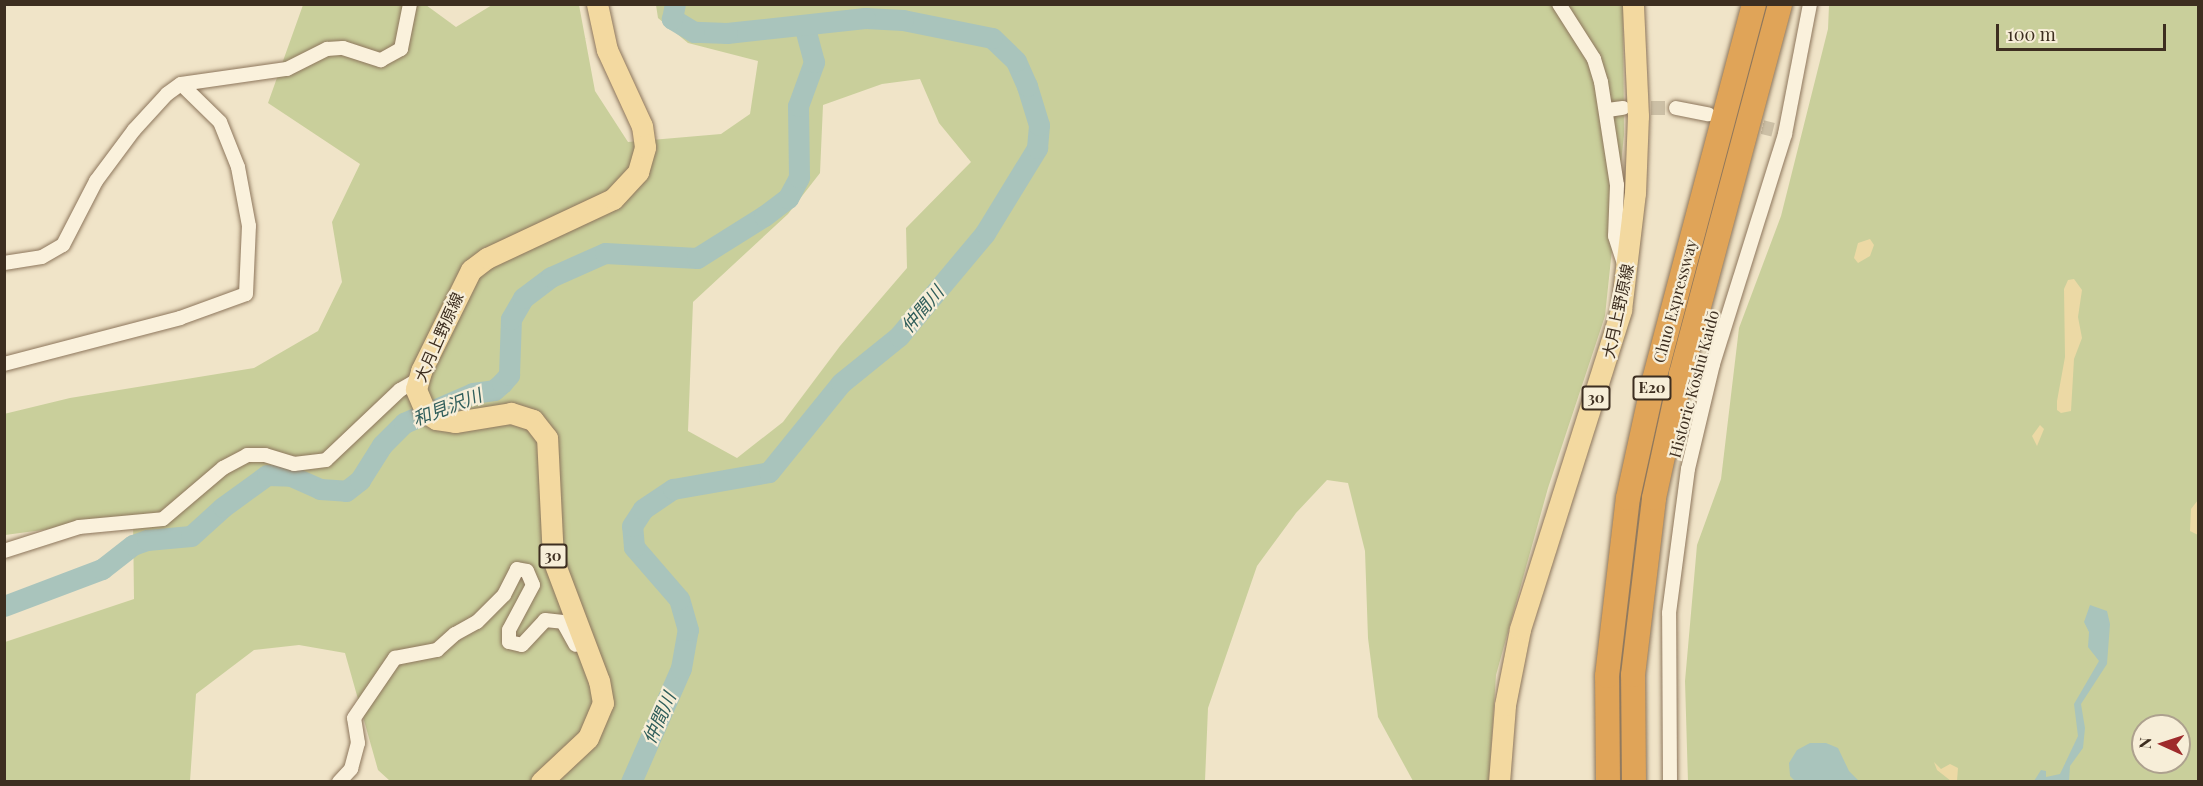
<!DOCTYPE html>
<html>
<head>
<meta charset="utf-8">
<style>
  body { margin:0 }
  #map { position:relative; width:2203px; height:786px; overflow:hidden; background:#f0e4c8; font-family:"Playfair Display","Noto Sans JP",serif }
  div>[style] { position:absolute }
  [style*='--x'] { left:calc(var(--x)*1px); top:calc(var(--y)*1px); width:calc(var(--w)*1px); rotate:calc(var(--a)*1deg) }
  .green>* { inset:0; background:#c9cf9b }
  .sand>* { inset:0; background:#ecd9a5 }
  .water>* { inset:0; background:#a9c4bc }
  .river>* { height:21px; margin:-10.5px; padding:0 10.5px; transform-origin:10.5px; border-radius:10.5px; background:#a9c4bc }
  .minor-tunnel>* { height:14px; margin-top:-7px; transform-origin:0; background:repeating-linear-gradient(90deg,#ccc0a6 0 14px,transparent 0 21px) }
  .roads { filter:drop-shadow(0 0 2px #8d765c) drop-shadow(0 0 2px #8d765c) }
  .minor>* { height:14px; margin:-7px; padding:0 7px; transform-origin:7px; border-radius:7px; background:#faf1dc }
  .primary>* { height:21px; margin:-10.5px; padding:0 10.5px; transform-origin:10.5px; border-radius:10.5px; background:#f3d9a0 }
  .motorway>* { height:24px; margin:-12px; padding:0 12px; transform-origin:12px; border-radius:12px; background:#e0a458 }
  span { translate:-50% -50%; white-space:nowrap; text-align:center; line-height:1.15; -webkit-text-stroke:4.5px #f7eed8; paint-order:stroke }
  .shield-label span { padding:2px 4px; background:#f7eed8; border:2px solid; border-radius:4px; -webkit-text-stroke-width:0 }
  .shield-label { font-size:15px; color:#3d2e20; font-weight:700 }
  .street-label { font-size:16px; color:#3d2e20 }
  .water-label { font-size:18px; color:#2f5d5a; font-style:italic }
  .frame { position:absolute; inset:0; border:6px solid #3d2e20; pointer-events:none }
  .north { position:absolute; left:2131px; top:714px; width:60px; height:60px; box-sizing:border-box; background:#f7eed8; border:2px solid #ada18e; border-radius:50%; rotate:273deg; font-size:16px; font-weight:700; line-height:24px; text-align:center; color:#3d2e20 }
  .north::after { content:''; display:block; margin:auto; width:21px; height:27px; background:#9e2a2b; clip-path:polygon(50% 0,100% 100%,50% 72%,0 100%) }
  .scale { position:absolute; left:1996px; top:24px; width:170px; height:27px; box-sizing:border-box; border:3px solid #3d2e20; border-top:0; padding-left:8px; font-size:18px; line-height:21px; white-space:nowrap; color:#3d2e20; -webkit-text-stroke:4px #f7eed8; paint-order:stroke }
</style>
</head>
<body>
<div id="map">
  <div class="green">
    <div style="clip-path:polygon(evenodd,303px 5px,426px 5px,456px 27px,492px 5px,579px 5px,595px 91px,628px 142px,721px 134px,750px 114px,758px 61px,688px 43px,658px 18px,656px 5px,1623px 5px,1624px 135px,1605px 316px,1548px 488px,1496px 675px,1489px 781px,1413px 781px,1378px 717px,1368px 638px,1365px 551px,1348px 483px,1327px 480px,1296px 513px,1257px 566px,1208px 708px,1205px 781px,390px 781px,378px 770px,345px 653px,299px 645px,254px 650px,196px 694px,190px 781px,5px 781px,5px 642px,134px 599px,133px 518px,5px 535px,4px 414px,70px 398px,254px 368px,318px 331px,342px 282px,332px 222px,360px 164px,268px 103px,303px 5px,920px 79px,939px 123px,971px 162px,906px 228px,907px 268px,840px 346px,783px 422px,737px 458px,688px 431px,693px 302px,788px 214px,820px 173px,823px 105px,882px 84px,920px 79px)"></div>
    <div style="clip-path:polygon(evenodd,1829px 5px,2198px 5px,2198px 781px,1688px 782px,1685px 681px,1697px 545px,1721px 479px,1739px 328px,1781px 216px,1828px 29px,1829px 5px,2143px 726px,2179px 726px,2179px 762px,2143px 762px,2143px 726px)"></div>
  </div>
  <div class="sand">
    <div style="clip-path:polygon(1870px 239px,1874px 245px,1870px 256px,1858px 263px,1854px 258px,1858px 243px)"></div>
    <div style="clip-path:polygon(2074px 279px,2082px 290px,2078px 317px,2082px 338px,2074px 359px,2071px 411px,2061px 413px,2057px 410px,2057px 401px,2065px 357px,2064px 289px,2068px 280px)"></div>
    <div style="clip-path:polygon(2040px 425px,2044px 429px,2037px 446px,2032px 436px)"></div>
    <div style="clip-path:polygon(2198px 500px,2198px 535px,2190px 531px,2191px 509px)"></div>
    <div style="clip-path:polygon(1934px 762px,1941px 769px,1950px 764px,1958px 768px,1957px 781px,1951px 781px,1937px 770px)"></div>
  </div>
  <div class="water">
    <div style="clip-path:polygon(2090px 605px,2107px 611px,2110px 624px,2107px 664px,2081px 704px,2085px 728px,2083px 748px,2070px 766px,2069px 781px,2034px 781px,2041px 770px,2046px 771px,2046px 777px,2060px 774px,2078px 736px,2074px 704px,2099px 661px,2088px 647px,2089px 632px,2084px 622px)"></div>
    <div style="clip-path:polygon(1810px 743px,1826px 743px,1838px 748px,1849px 771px,1859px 781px,1795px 781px,1790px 776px,1789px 763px,1797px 750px)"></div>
  </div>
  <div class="river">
    <div style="--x:4;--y:606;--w:105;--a:-20.7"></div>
    <div style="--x:102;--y:569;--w:39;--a:-38"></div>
    <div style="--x:133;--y:545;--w:15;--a:-20"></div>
    <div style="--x:147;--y:540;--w:44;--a:-5.2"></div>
    <div style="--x:191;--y:536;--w:43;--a:-42.2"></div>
    <div style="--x:223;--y:507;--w:54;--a:-36"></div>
    <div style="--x:267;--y:475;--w:24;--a:2"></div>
    <div style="--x:291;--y:476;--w:32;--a:24"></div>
    <div style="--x:320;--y:489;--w:26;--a:4"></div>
    <div style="--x:346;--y:491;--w:18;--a:-38"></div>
    <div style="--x:360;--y:480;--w:41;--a:-57.8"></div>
    <div style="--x:382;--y:445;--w:31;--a:-45"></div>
    <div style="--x:404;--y:423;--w:75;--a:-23.5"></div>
    <div style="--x:473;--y:393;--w:21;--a:-8"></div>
    <div style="--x:494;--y:390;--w:11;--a:-41"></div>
    <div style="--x:502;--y:383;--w:11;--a:-49"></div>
    <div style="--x:509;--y:375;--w:56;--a:-88"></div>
    <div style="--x:511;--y:319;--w:24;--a:-60"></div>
    <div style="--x:523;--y:298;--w:35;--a:-37"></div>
    <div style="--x:551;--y:277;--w:59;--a:-24"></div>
    <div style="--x:605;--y:253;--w:92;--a:3.1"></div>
    <div style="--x:697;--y:258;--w:79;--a:-32.1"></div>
    <div style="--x:764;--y:216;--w:30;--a:-37"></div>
    <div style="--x:788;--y:198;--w:24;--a:-62"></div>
    <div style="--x:799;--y:177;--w:71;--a:-90.8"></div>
    <div style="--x:798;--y:106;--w:47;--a:-70"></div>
    <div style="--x:814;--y:62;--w:38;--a:-105"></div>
    <div style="--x:631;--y:782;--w:124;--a:-66.3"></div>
    <div style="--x:681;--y:668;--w:39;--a:-80"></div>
    <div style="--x:688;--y:630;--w:32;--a:-106"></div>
    <div style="--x:679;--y:599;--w:69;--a:-130.9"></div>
    <div style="--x:634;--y:547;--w:21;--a:-95"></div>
    <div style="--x:632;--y:526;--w:20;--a:-57"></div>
    <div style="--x:643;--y:509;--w:36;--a:-34"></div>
    <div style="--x:673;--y:489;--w:97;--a:-10"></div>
    <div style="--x:769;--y:472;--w:114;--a:-51"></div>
    <div style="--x:841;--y:383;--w:75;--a:-39"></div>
    <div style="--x:899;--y:336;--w:134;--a:-50.1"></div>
    <div style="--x:985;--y:233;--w:100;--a:-58.5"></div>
    <div style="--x:1037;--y:148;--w:23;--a:-85"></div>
    <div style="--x:1039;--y:125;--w:41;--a:-107.1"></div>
    <div style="--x:1027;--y:86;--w:27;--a:-114"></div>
    <div style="--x:1016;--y:61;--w:33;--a:-136"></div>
    <div style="--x:992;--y:38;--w:91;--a:-168.6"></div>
    <div style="--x:903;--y:20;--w:38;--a:-177"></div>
    <div style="--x:865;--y:18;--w:139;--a:173.8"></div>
    <div style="--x:727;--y:33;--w:33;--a:-178"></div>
    <div style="--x:694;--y:32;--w:26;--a:-149"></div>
    <div style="--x:672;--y:19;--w:15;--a:-79"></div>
  </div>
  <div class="minor-tunnel">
    <div style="--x:1630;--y:108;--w:46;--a:0"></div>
    <div style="--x:1742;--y:122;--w:32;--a:14"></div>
  </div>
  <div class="roads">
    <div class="minor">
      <div style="--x:1559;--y:4;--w:65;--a:57.5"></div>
      <div style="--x:1594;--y:59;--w:24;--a:73"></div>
      <div style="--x:1601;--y:82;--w:104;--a:81.2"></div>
      <div style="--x:1617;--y:185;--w:51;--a:92.2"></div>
      <div style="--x:1615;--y:236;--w:29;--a:72"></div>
      <div style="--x:1676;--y:108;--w:33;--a:11"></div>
      <div style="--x:1608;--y:110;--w:15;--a:-8"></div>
      <div style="--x:4;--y:263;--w:38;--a:-9"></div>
      <div style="--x:42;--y:257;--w:24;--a:-30"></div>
      <div style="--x:63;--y:245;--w:72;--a:-62.7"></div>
      <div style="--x:96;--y:181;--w:64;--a:-53.3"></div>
      <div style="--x:134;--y:130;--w:49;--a:-47.5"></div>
      <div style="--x:167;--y:94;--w:17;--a:-36"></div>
      <div style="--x:181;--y:84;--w:107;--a:-8.1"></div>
      <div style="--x:287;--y:69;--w:45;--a:-26.6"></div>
      <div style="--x:327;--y:49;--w:16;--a:-4"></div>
      <div style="--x:343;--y:48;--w:40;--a:18"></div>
      <div style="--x:381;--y:60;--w:23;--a:-29"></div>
      <div style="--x:401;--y:49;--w:46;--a:-78.7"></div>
      <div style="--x:4;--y:364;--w:182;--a:-14.6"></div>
      <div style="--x:180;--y:318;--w:70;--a:-20"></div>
      <div style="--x:246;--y:294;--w:68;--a:-87.5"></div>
      <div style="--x:249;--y:226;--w:60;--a:-100.6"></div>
      <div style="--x:238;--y:167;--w:48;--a:-111.8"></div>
      <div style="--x:220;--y:122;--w:54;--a:-135.7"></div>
      <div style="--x:4;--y:551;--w:79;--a:-17.7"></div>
      <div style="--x:79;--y:527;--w:84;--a:-5.4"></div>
      <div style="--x:163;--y:519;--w:79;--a:-40.4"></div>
      <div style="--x:223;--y:468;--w:27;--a:-28"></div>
      <div style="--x:247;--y:455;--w:18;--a:0"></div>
      <div style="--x:265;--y:455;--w:30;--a:17"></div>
      <div style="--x:294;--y:464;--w:32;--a:-7"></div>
      <div style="--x:326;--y:460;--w:102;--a:-43.4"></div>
      <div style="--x:400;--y:390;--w:20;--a:-30"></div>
      <div style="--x:339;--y:782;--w:18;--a:-47"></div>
      <div style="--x:351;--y:769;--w:27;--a:-75"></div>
      <div style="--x:358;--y:743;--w:25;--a:-99"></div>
      <div style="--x:354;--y:718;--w:73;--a:-55.7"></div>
      <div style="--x:395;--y:658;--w:43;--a:-10.8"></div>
      <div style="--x:437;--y:650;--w:24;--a:-42"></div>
      <div style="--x:455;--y:634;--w:25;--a:-29"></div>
      <div style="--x:477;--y:622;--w:38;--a:-45"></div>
      <div style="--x:504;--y:595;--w:29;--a:-63"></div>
      <div style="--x:517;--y:569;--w:10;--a:11"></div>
      <div style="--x:527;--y:571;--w:15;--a:67"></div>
      <div style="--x:533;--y:585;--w:51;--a:118.1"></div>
      <div style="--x:509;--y:630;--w:12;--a:90"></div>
      <div style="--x:509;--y:642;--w:13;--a:13"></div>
      <div style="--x:522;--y:645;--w:34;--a:-47"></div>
      <div style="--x:545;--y:620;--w:18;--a:6"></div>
      <div style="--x:563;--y:622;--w:26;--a:61"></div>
      <div style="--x:1670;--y:782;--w:169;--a:-90.3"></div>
      <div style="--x:1669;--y:613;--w:145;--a:-82.5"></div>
      <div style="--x:1688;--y:469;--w:108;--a:-76.6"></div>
      <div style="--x:1713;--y:364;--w:241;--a:-72.6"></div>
      <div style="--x:1785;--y:134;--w:132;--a:-79.1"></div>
    </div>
    <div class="primary">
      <div style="--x:541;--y:782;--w:64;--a:-43.1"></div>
      <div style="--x:588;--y:738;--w:38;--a:-67"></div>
      <div style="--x:603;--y:703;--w:22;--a:-100"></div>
      <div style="--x:599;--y:681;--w:130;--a:-110.7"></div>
      <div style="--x:553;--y:559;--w:121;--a:-92.8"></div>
      <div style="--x:547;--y:438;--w:23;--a:-128"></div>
      <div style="--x:533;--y:420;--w:23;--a:-162"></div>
      <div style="--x:511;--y:413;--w:57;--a:170.9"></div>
      <div style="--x:455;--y:422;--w:19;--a:-171"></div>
      <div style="--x:436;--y:419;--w:12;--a:-149"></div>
      <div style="--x:426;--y:413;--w:26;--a:-113"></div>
      <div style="--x:416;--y:389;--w:19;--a:-74"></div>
      <div style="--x:421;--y:371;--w:113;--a:-63.7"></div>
      <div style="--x:471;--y:270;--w:20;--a:-37"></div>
      <div style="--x:487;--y:258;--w:139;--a:-25.1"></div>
      <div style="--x:613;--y:199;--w:37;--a:-47"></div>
      <div style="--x:638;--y:172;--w:26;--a:-74"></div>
      <div style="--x:645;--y:147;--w:21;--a:-98"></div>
      <div style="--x:642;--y:126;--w:84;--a:-114.7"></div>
      <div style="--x:607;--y:50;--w:47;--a:-102.3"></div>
      <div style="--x:1499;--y:782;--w:77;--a:-85.5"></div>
      <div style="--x:1505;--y:705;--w:77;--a:-78.8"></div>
      <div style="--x:1520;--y:629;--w:335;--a:-72.4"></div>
      <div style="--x:1621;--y:310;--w:118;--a:-83.2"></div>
      <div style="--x:1635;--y:193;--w:77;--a:-87.8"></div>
      <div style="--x:1638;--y:116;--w:112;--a:-92.6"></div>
    </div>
    <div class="motorway">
      <div style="--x:1608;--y:782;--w:106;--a:-90.5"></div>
      <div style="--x:1607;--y:676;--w:179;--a:-83.3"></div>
      <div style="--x:1628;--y:498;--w:121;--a:-77.6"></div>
      <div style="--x:1654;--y:380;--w:389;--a:-75.1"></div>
      <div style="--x:1634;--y:782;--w:107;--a:-90.5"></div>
      <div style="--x:1633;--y:675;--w:178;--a:-83.2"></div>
      <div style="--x:1654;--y:498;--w:127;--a:-77.7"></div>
      <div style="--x:1681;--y:374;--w:383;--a:-75"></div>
    </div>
  </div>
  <div class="shield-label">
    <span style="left:1652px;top:388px">E20</span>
    <span style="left:1596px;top:398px">30</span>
    <span style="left:553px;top:556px">30</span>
  </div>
  <div class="street-label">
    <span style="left:1675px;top:301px;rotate:-75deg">Chuo Expressway</span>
    <span style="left:1618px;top:311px;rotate:-78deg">大月上野原線</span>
    <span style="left:439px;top:337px;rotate:-66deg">大月上野原線</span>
    <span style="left:1694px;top:384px;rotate:-75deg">Historic Kōshū Kaidō</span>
  </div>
  <div class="water-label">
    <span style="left:922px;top:309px;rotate:-50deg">仲間川</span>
    <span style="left:447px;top:407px;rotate:-21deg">和見沢川</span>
    <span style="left:659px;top:718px;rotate:-66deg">仲間川</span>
  </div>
  <div class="frame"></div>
  <div class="north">N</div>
  <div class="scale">100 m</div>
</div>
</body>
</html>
